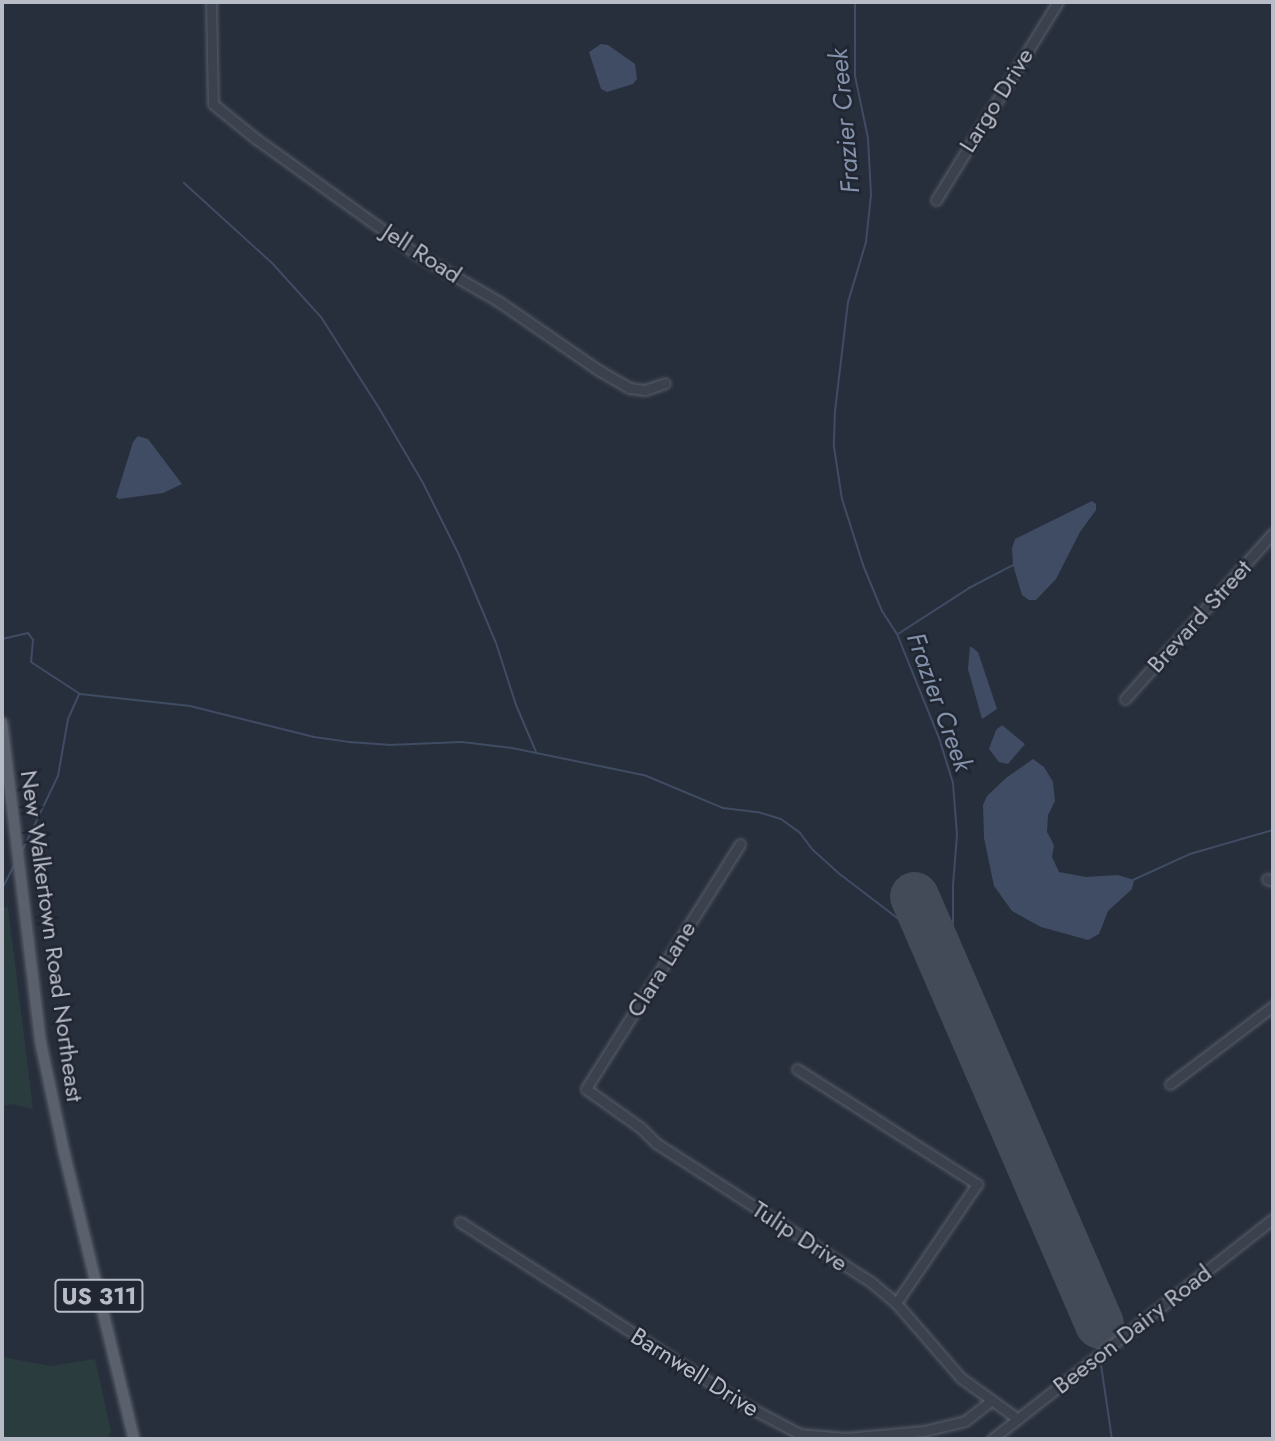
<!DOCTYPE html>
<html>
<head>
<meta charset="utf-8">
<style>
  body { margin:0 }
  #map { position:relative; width:1275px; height:1441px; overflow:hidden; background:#282f3c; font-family:Jost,sans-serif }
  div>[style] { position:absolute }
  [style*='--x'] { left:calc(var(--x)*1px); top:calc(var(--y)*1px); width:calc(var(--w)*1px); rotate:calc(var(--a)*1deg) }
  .green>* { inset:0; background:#2b3c3e }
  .water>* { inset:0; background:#404c63 }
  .stream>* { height:2px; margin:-1px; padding:0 1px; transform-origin:1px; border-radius:1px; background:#404c63 }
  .runway>* { height:49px; margin:-24.5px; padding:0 24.5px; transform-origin:24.5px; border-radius:24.5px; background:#434a58 }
  .roads { filter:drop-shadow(0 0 2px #595f6a) drop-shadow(0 0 2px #595f6a) }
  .minor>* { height:9px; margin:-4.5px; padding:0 4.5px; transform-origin:4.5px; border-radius:4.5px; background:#3b414d }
  .major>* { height:10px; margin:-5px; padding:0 5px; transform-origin:5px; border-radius:5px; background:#5a606c }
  span { translate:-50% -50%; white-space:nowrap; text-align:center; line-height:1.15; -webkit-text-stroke:5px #202632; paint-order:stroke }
  .shield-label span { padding:2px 5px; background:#202632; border:2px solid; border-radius:5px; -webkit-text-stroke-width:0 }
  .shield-label { font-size:23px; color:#b8bcc7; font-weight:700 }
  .street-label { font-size:24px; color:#b8bcc7 }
  .water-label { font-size:26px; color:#8391ab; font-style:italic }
  .frame { position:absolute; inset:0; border:4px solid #b8bcc7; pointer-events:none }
</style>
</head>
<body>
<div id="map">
  <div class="green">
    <div style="clip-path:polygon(2px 906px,8px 908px,33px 1109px,11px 1104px,2px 1106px)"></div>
    <div style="clip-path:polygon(2px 1357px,50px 1366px,95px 1359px,111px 1432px,106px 1439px,2px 1439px)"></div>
  </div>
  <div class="water">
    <div style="clip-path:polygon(601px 44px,608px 45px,635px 64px,637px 79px,633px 84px,607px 92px,601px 89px,589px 52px)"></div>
    <div style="clip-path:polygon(138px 436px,148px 439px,182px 484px,163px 493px,119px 499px,116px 497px,133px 442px)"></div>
    <div style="clip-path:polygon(1092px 501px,1096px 504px,1096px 510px,1080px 532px,1056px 579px,1036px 600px,1029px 600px,1022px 595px,1013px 565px,1012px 548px,1015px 539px)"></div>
    <div style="clip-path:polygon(970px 646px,978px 652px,997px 709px,982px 719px,968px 669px)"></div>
    <div style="clip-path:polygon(1002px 725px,1025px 744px,1008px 764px,999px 762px,989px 749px,996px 730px)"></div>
    <div style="clip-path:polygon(1033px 759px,1044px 767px,1053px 782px,1055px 801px,1048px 815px,1047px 832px,1054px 845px,1052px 857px,1059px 872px,1086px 877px,1118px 875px,1134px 880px,1132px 889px,1108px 911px,1099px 934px,1088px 940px,1041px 927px,1012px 911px,994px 886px,984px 838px,983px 805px,987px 796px,1006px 778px)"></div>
  </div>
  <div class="stream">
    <div style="--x:855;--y:2;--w:74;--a:90"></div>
    <div style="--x:855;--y:76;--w:63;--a:78.2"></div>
    <div style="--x:868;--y:138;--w:57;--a:87"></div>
    <div style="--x:871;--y:195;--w:47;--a:96.1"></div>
    <div style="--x:866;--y:242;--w:63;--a:106.7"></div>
    <div style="--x:848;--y:302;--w:110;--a:96.8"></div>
    <div style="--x:835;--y:411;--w:36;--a:92"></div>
    <div style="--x:834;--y:447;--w:53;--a:81.3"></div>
    <div style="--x:842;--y:499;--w:69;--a:72.3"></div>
    <div style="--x:863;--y:565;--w:50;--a:67.6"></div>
    <div style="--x:882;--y:611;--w:27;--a:57"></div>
    <div style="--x:897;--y:634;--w:112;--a:68"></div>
    <div style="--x:939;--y:738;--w:47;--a:72.7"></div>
    <div style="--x:953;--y:783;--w:52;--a:85.6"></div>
    <div style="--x:957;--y:835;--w:50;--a:94.6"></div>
    <div style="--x:953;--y:885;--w:76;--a:90"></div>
    <div style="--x:953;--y:961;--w:55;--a:79.5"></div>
    <div style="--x:963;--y:1015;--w:84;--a:71.4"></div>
    <div style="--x:990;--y:1095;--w:63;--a:66.7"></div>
    <div style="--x:1015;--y:1153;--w:54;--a:57.8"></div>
    <div style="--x:1044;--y:1199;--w:97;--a:62.4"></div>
    <div style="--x:1089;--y:1285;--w:65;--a:82"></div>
    <div style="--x:184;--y:183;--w:119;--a:42.3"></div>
    <div style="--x:272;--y:263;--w:73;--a:47.8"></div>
    <div style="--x:321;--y:317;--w:108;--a:57.5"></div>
    <div style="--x:379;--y:408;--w:87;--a:59.6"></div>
    <div style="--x:423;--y:483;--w:80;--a:63.4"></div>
    <div style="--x:459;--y:555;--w:95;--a:67.2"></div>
    <div style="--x:496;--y:643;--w:65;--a:72.1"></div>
    <div style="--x:516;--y:705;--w:51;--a:66.9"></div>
    <div style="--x:898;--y:634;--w:85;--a:-32.9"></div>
    <div style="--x:969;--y:588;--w:50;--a:-27.6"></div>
    <div style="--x:2;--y:639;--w:27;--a:-13"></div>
    <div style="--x:28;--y:633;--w:9;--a:54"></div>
    <div style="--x:33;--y:640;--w:22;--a:95"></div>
    <div style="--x:31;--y:662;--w:59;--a:33.1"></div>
    <div style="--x:80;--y:694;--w:111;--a:6.2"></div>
    <div style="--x:190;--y:706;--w:128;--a:14"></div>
    <div style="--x:314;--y:737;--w:35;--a:8"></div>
    <div style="--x:349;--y:742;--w:39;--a:4"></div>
    <div style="--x:388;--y:745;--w:74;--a:-2.3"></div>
    <div style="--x:462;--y:742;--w:50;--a:6.8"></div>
    <div style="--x:512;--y:748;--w:135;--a:11.6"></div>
    <div style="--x:644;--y:775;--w:86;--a:22.7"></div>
    <div style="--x:723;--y:808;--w:35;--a:7"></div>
    <div style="--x:758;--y:812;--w:24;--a:17"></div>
    <div style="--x:781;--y:819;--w:24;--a:36"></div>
    <div style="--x:800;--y:833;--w:21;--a:53"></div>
    <div style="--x:813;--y:850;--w:38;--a:42"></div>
    <div style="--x:841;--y:875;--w:140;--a:37.4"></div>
    <div style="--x:22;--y:851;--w:83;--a:-64.4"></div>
    <div style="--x:58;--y:776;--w:58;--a:-80"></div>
    <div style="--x:68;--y:719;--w:27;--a:-66"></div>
    <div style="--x:1133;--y:880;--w:63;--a:-24.5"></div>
    <div style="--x:1190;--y:854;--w:86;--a:-16.1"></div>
    <div style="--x:2;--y:889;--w:27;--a:-63"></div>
    <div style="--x:1100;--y:1358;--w:82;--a:81.6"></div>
  </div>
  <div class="runway">
    <div style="--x:914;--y:896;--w:466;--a:66.6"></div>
  </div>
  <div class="roads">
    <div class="minor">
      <div style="--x:211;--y:2;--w:102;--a:88.9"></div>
      <div style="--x:213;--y:104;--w:54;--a:39"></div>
      <div style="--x:255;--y:138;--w:201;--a:35.7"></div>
      <div style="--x:418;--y:255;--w:92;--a:29.9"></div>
      <div style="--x:498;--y:301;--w:124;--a:34.5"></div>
      <div style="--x:600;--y:371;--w:34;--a:30"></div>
      <div style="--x:629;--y:388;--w:16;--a:7"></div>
      <div style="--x:645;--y:390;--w:21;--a:-19"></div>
      <div style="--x:936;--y:200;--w:233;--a:-58.4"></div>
      <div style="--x:1125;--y:699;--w:222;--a:-48.3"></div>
      <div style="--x:740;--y:844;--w:289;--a:122.2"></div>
      <div style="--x:586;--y:1089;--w:67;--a:35.3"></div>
      <div style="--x:641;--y:1128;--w:21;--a:45"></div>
      <div style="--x:656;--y:1143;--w:256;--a:32.9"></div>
      <div style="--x:871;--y:1282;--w:33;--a:40"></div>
      <div style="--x:896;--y:1303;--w:99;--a:49.1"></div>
      <div style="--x:961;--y:1378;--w:70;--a:35.7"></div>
      <div style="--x:1267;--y:879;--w:6;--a:18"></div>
      <div style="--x:797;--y:1069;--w:214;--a:32.6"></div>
      <div style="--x:977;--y:1184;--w:144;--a:124.2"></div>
      <div style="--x:1170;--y:1084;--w:129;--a:-37.1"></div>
      <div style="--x:460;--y:1222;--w:339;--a:32.7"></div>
      <div style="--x:745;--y:1405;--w:62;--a:27.8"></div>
      <div style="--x:800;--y:1434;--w:46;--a:5"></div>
      <div style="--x:846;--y:1438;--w:78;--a:-5.1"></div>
      <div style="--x:924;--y:1431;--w:42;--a:-13.7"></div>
      <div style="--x:965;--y:1421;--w:33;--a:-38"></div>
      <div style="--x:992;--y:1439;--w:357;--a:-38.1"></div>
    </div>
    <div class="major">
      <div style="--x:2;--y:723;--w:323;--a:83.1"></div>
      <div style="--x:41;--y:1044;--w:110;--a:78"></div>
      <div style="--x:64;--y:1152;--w:295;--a:76.3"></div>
    </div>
  </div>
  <div class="shield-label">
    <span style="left:99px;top:1296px">US 311</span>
  </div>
  <div class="street-label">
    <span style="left:996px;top:100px;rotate:-58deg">Largo Drive</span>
    <span style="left:422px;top:253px;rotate:33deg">Jell Road</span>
    <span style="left:1199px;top:616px;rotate:-48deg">Brevard Street</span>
    <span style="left:52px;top:936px;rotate:82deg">New Walkertown Road Northeast</span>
    <span style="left:661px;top:969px;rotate:-58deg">Clara Lane</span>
    <span style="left:800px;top:1236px;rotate:33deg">Tulip Drive</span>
    <span style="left:1132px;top:1329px;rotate:-38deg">Beeson Dairy Road</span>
    <span style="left:695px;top:1372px;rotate:32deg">Barnwell Drive</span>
  </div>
  <div class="water-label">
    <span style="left:845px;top:121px;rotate:-95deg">Frazier Creek</span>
    <span style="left:939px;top:702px;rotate:70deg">Frazier Creek</span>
  </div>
  <div class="frame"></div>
</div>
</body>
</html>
